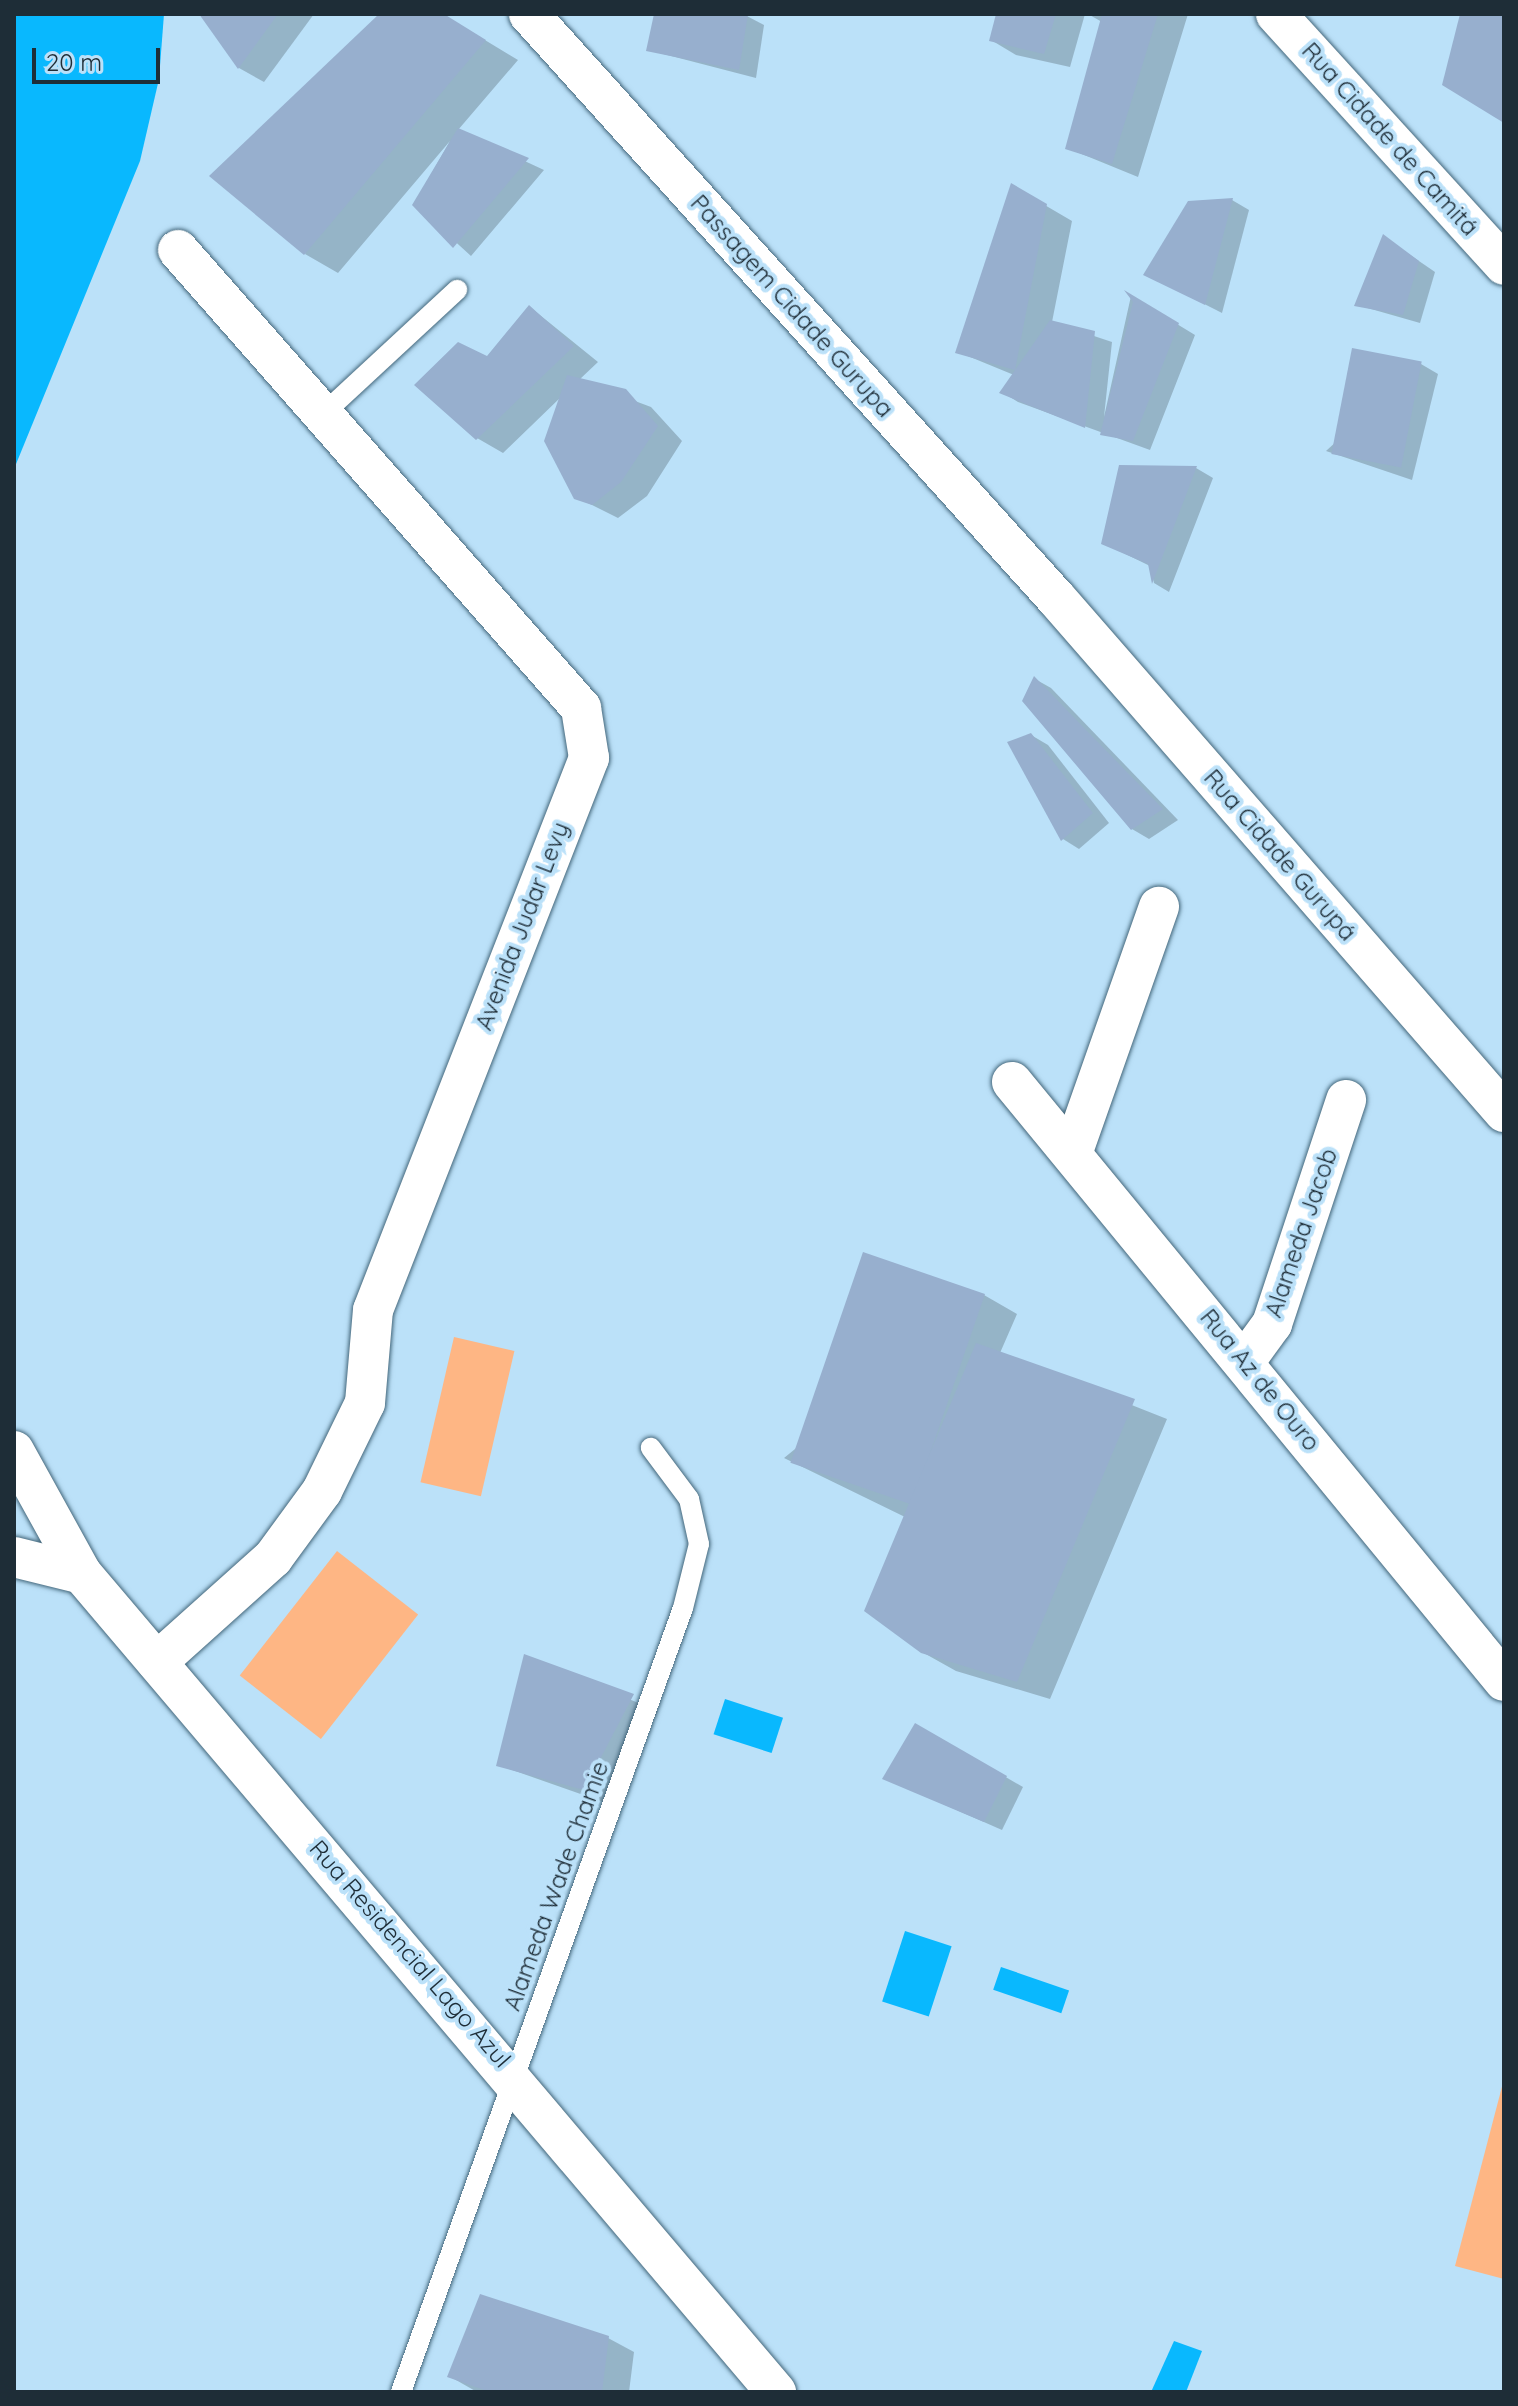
<!DOCTYPE html>
<html>
<head>
<meta charset="utf-8">
<style>
  body { margin:0 }
  #map { position:relative; width:1518px; height:2406px; overflow:hidden; background:#bbe1f9; font-family:Quicksand,sans-serif }
  div>[style] { position:absolute }
  [style*='--x'] { left:calc(var(--x)*1px); top:calc(var(--y)*1px); width:calc(var(--w)*1px); rotate:calc(var(--a)*1deg) }
  .green>* { inset:0; background:#feb684; transform-origin:0 0 }
  .water>* { inset:0; background:#09b8fe; transform-origin:0 0 }
  .shadow>* { inset:0; background:#0003 }
  .building>* { inset:0; background:#97afce; transform-origin:0 0 }
  .roads { filter:drop-shadow(0 0 2px #44677b) drop-shadow(0 0 2px #44677b) }
  .service>* { height:20px; margin:-10px; padding:0 10px; transform-origin:10px; border-radius:10px; background:#fff }
  .minor>* { height:40px; margin:-20px; padding:0 20px; transform-origin:20px; border-radius:20px; background:#fff }
  span { translate:-50% -50%; white-space:nowrap; text-align:center; line-height:1.15; -webkit-text-stroke:8px #bbe1f9; paint-order:stroke }
  .street-label { font-size:24px; color:#1e2d37 }
  .frame { position:absolute; inset:0; border:16px solid #1e2d37; pointer-events:none }
  .scale { position:absolute; left:32px; top:48px; width:128px; height:36px; box-sizing:border-box; border:4px solid #1e2d37; border-top:0; padding-left:10px; font-size:24px; line-height:28px; white-space:nowrap; color:#1e2d37; -webkit-text-stroke:6px #bbe1f9; paint-order:stroke }
</style>
</head>
<body>
<div id="map">
  <div class="green">
    <div style="left:454px;top:1337px;width:62px;height:149px;rotate:13deg"></div>
    <div style="left:337px;top:1551px;width:103px;height:158px;rotate:38deg"></div>
    <div style="clip-path:polygon(1504px 2079px,1504px 2279px,1455px 2266px)"></div>
  </div>
  <div class="water">
    <div style="clip-path:polygon(14px 14px,164px 14px,159px 79px,140px 161px,14px 469px)"></div>
    <div style="left:725px;top:1699px;width:61px;height:37px;rotate:18deg"></div>
    <div style="left:905px;top:1931px;width:49px;height:74px;rotate:18deg"></div>
    <div style="left:1001px;top:1967px;width:72px;height:24px;rotate:19deg"></div>
    <div style="clip-path:polygon(1174px 2341px,1202px 2351px,1186px 2392px,1151px 2392px)"></div>
  </div>
  <div class="shadow">
    <div style="clip-path:polygon(202px 14px,314px 14px,264px 82px,239px 68px)"></div>
    <div style="clip-path:polygon(380px 14px,442px 14px,518px 60px,458px 130px,544px 170px,471px 256px,414px 204px,450px 141px,338px 273px,305px 254px)"></div>
    <div style="clip-path:polygon(656px 14px,743px 14px,764px 25px,756px 78px,648px 50px)"></div>
    <div style="clip-path:polygon(998px 14px,1085px 14px,1070px 67px,1016px 55px,991px 40px)"></div>
    <div style="clip-path:polygon(1088px 14px,1188px 14px,1138px 177px,1067px 148px,1102px 22px)"></div>
    <div style="clip-path:polygon(1012px 186px,1072px 221px,1052px 322px,1112px 342px,1104px 417px,1131px 296px,1195px 335px,1150px 450px,1018px 402px,1002px 392px,1014px 375px,958px 352px)"></div>
    <div style="clip-path:polygon(1232px 200px,1249px 210px,1222px 313px,1163px 283px)"></div>
    <div style="clip-path:polygon(1384px 237px,1435px 272px,1420px 323px,1357px 305px)"></div>
    <div style="clip-path:polygon(530px 307px,598px 362px,579px 380px,651px 407px,682px 441px,647px 496px,618px 518px,576px 497px,561px 397px,503px 453px,477px 438px,487px 359px)"></div>
    <div style="clip-path:polygon(1421px 364px,1438px 374px,1412px 480px,1326px 451px)"></div>
    <div style="clip-path:polygon(1120px 467px,1196px 468px,1213px 478px,1169px 592px,1154px 583px,1150px 566px,1103px 543px)"></div>
    <div style="clip-path:polygon(1035px 679px,1051px 688px,1178px 820px,1149px 839px,1132px 829px)"></div>
    <div style="clip-path:polygon(1031px 735px,1048px 745px,1109px 823px,1079px 849px,1063px 839px)"></div>
    <div style="clip-path:polygon(984px 1295px,1017px 1314px,1000px 1353px,1167px 1419px,1050px 1699px,956px 1671px,922px 1652px,905px 1517px,784px 1458px)"></div>
    <div style="clip-path:polygon(526px 1657px,658px 1711px,609px 1804px,498px 1765px)"></div>
    <div style="clip-path:polygon(915px 1725px,1023px 1787px,1002px 1830px,884px 1778px)"></div>
    <div style="clip-path:polygon(608px 2338px,634px 2352px,629px 2392px,477px 2392px,449px 2376px)"></div>
  </div>
  <div class="building">
    <div style="clip-path:polygon(199px 14px,278px 14px,238px 69px)"></div>
    <div style="clip-path:polygon(379px 14px,444px 14px,486px 40px,304px 255px,209px 176px)"></div>
    <div style="clip-path:polygon(654px 14px,748px 14px,739px 70px,646px 51px)"></div>
    <div style="clip-path:polygon(996px 14px,1056px 14px,1044px 54px,989px 41px)"></div>
    <div style="clip-path:polygon(1102px 14px,1158px 14px,1112px 164px,1065px 149px)"></div>
    <div style="clip-path:polygon(1460px 14px,1504px 14px,1504px 123px,1442px 85px)"></div>
    <div style="clip-path:polygon(458px 128px,529px 158px,453px 248px,412px 205px)"></div>
    <div style="clip-path:polygon(1011px 183px,1047px 204px,1015px 370px,955px 353px)"></div>
    <div style="clip-path:polygon(1233px 198px,1205px 305px,1143px 275px,1188px 201px)"></div>
    <div style="clip-path:polygon(1383px 234px,1419px 261px,1403px 315px,1354px 306px)"></div>
    <div style="clip-path:polygon(1124px 290px,1179px 323px,1133px 441px,1100px 435px,1133px 302px)"></div>
    <div style="clip-path:polygon(529px 305px,574px 346px,476px 440px,414px 385px,458px 342px,487px 356px)"></div>
    <div style="clip-path:polygon(1050px 320px,1095px 331px,1085px 428px,999px 393px)"></div>
    <div style="left:1352px;top:348px;width:71px;height:108px;rotate:11deg"></div>
    <div style="clip-path:polygon(567px 375px,626px 389px,658px 426px,621px 482px,592px 505px,574px 499px,544px 441px)"></div>
    <div style="clip-path:polygon(1119px 465px,1197px 466px,1152px 584px,1148px 564px,1101px 544px)"></div>
    <div style="clip-path:polygon(1034px 676px,1085px 729px,1163px 809px,1131px 830px,1022px 701px)"></div>
    <div style="clip-path:polygon(1031px 733px,1093px 813px,1061px 841px,1007px 742px)"></div>
    <div style="left:863px;top:1252px;width:129px;height:223px;rotate:19deg"></div>
    <div style="clip-path:polygon(976px 1343px,1135px 1399px,1017px 1682px,921px 1653px,864px 1611px)"></div>
    <div style="clip-path:polygon(524px 1654px,634px 1694px,584px 1790px,496px 1766px)"></div>
    <div style="clip-path:polygon(915px 1723px,1007px 1776px,984px 1822px,882px 1779px)"></div>
    <div style="clip-path:polygon(480px 2294px,609px 2336px,602px 2392px,490px 2392px,447px 2377px)"></div>
  </div>
  <div class="roads">
    <div class="service">
      <div style="--x:323;--y:414;--w:183;--a:-42.8"></div>
      <div style="--x:401;--y:2392;--w:833;--a:-70.22"></div>
      <div style="--x:683;--y:1608;--w:66;--a:-76"></div>
      <div style="--x:699;--y:1544;--w:46;--a:-102.5"></div>
      <div style="--x:689;--y:1499;--w:64;--a:-126.7"></div>
    </div>
    <div class="minor">
      <div style="--x:529;--y:14;--w:787;--a:47.94"></div>
      <div style="--x:1056;--y:598;--w:682;--a:48.92"></div>
      <div style="--x:1276;--y:14;--w:339;--a:47.7"></div>
      <div style="--x:1012;--y:1082;--w:775;--a:50.6"></div>
      <div style="--x:1073;--y:1151;--w:259;--a:-70.6"></div>
      <div style="--x:1245;--y:1361;--w:46;--a:-53.9"></div>
      <div style="--x:1272;--y:1324;--w:236;--a:-71.7"></div>
      <div style="--x:14;--y:1451;--w:141;--a:61.1"></div>
      <div style="--x:14;--y:1557;--w:70;--a:14"></div>
      <div style="--x:82;--y:1574;--w:1073;--a:49.69"></div>
      <div style="--x:157;--y:1662;--w:156;--a:-41.9"></div>
      <div style="--x:273;--y:1558;--w:83;--a:-53.8"></div>
      <div style="--x:322;--y:1491;--w:98;--a:-64"></div>
      <div style="--x:365;--y:1403;--w:93;--a:-85.1"></div>
      <div style="--x:373;--y:1310;--w:593;--a:-68.63"></div>
      <div style="--x:589;--y:758;--w:51;--a:-99.1"></div>
      <div style="--x:581;--y:708;--w:610;--a:-131.34"></div>
    </div>
  </div>
  <div class="street-label">
    <span style="left:1390px;top:139px;rotate:48deg">Rua Cidade de Camitá</span>
    <span style="left:792px;top:306px;rotate:48deg">Passagem Cidade Gurupa</span>
    <span style="left:1280px;top:855px;rotate:49deg">Rua Cidade Gurupá</span>
    <span style="left:522px;top:926px;rotate:-69deg">Avenida Judar Levy</span>
    <span style="left:1301px;top:1233px;rotate:-71deg">Alameda Jacob</span>
    <span style="left:1260px;top:1380px;rotate:51deg">Rua Az de Ouro</span>
    <span style="left:556px;top:1886px;rotate:-70deg">Alameda Wade Chamie</span>
    <span style="left:410px;top:1954px;rotate:49deg">Rua Residencial Lago Azul</span>
  </div>
  <div class="frame"></div>
  <div class="scale">20 m</div>
</div>
</body>
</html>
